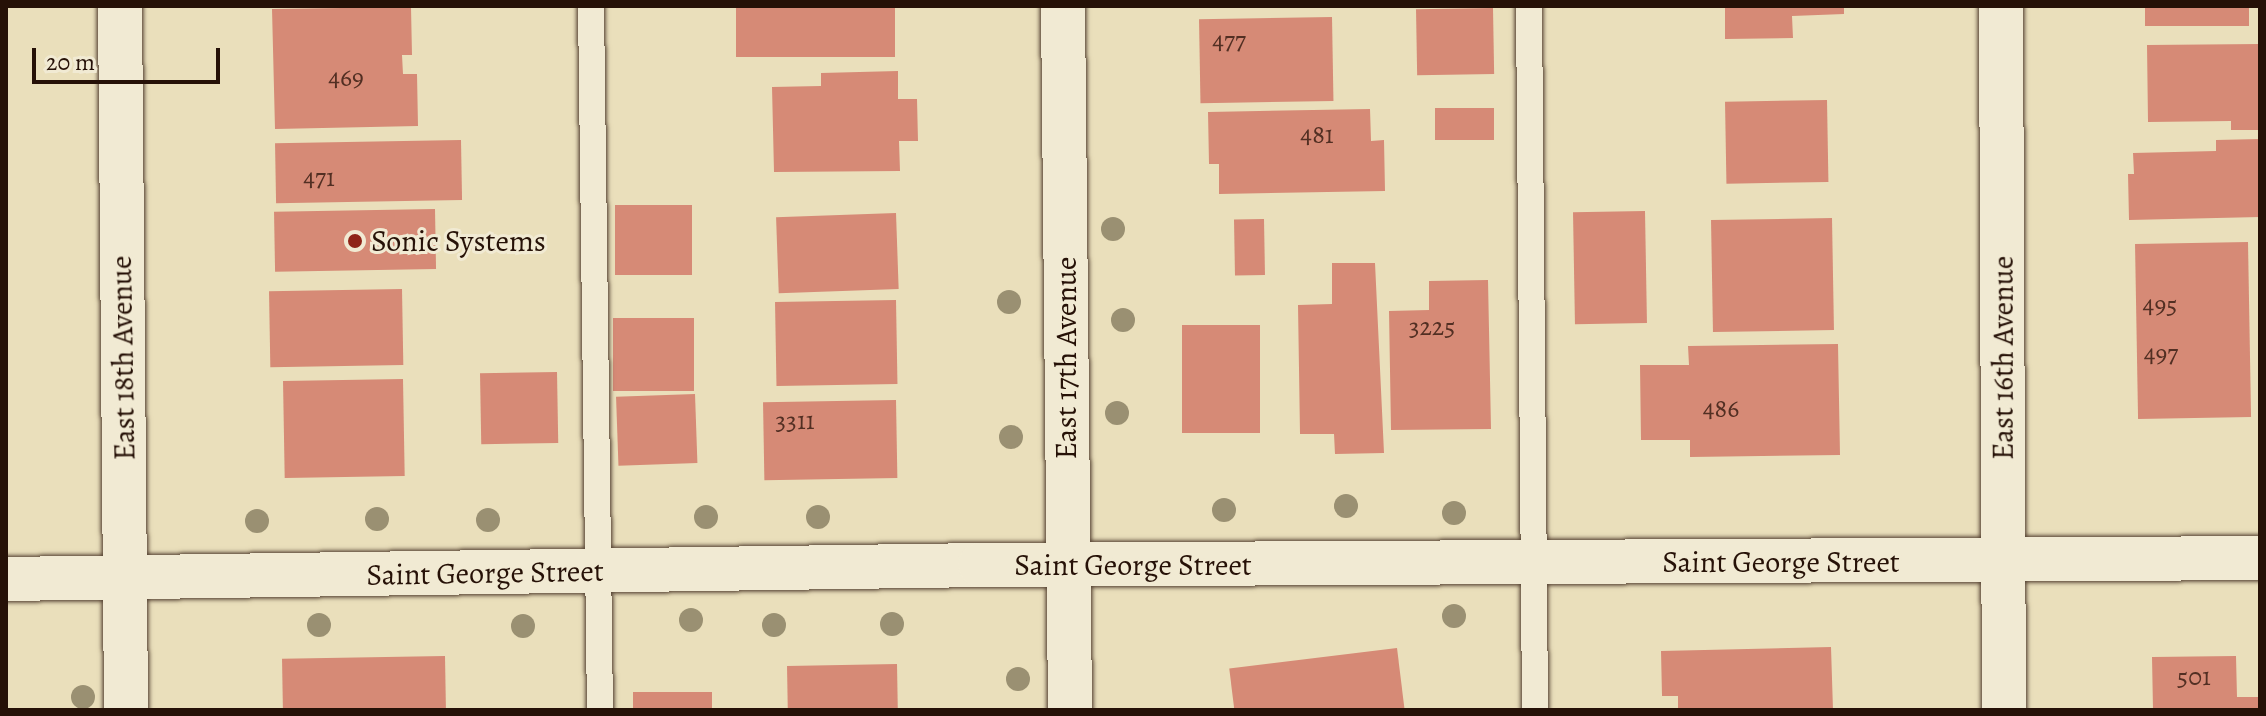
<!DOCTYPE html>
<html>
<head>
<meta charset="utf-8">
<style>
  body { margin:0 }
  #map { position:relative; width:2266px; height:716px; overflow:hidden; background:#eadfbb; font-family:Alegreya,serif }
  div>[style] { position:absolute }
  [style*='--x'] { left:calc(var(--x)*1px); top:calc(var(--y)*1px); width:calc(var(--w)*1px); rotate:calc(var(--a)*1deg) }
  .building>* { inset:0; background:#d68a76; transform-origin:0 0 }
  .roads { filter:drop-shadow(0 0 2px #574434) drop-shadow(0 0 2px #574434) }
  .lane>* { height:26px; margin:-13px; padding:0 13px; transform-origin:13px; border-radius:13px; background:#f1ead3 }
  .street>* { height:44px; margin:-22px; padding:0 22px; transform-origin:22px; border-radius:22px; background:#f1ead3 }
  .secondary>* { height:44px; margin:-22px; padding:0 22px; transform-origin:22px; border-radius:22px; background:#f1ead3 }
  .trees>* { width:24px; height:24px; margin:-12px; border-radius:50%; background:#9a9072 }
  .dots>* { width:22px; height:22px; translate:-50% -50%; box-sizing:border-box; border:4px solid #f1ead3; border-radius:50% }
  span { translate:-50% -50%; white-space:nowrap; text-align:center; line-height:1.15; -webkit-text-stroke:6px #f1ead3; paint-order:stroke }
  .number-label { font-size:26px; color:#522f23 }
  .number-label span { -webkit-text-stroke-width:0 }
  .poi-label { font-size:30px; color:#261107 }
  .left { translate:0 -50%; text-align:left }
  .street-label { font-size:30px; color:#261107 }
  .frame { position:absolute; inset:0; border:8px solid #261107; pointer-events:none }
  .scale { position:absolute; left:32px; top:48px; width:188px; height:36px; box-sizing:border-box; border:4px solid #261107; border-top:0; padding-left:10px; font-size:24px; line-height:28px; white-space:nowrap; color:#261107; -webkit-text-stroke:6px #f1ead3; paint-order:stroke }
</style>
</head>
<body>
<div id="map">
  <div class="building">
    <div style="left:736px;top:6px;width:159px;height:51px"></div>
    <div style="clip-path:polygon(1725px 6px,1844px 6px,1844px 14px,1792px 16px,1793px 38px,1725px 39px)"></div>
    <div style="left:2145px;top:6px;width:104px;height:20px"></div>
    <div style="clip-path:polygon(411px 7px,412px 55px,402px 55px,403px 74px,417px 74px,418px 126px,275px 129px,272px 9px)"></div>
    <div style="left:1493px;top:8px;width:66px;height:77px;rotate:89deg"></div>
    <div style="left:1332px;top:17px;width:84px;height:133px;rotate:89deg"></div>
    <div style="clip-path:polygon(2260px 44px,2260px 130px,2231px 130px,2231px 121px,2148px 122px,2147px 45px)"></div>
    <div style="clip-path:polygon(898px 71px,898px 99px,917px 99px,918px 141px,899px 141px,900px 171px,774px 172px,772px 87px,821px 86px,821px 73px)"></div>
    <div style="left:1827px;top:100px;width:82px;height:102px;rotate:89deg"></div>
    <div style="left:1494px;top:108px;width:32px;height:59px;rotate:90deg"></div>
    <div style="clip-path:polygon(1370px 109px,1371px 141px,1384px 140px,1385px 191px,1219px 194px,1219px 164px,1209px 164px,1208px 112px)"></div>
    <div style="clip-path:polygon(2260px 139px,2260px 217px,2129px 220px,2128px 174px,2134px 174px,2133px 153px,2216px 151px,2216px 140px)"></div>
    <div style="left:461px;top:140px;width:60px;height:186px;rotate:89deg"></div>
    <div style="left:692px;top:205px;width:70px;height:77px;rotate:90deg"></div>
    <div style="left:435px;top:209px;width:60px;height:161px;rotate:89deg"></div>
    <div style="left:1645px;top:211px;width:112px;height:72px;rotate:89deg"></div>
    <div style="left:896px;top:213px;width:76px;height:120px;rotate:88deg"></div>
    <div style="left:1832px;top:218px;width:112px;height:121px;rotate:89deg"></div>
    <div style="left:1264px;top:219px;width:56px;height:30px;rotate:89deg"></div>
    <div style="left:2248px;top:242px;width:175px;height:113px;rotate:89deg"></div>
    <div style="clip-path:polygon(1332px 263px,1375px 263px,1384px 453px,1335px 454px,1334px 434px,1300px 434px,1298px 305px,1332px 304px)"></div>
    <div style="clip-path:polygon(1488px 280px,1491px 429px,1391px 430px,1389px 311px,1429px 310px,1429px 281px)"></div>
    <div style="left:402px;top:289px;width:76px;height:133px;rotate:89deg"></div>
    <div style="left:896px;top:300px;width:84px;height:121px;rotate:89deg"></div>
    <div style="left:694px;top:318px;width:73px;height:81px;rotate:90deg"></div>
    <div style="left:1182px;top:325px;width:78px;height:108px"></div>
    <div style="clip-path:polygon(1838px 344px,1840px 455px,1690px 457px,1690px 440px,1641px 440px,1640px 365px,1689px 365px,1688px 346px)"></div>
    <div style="left:557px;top:372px;width:71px;height:77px;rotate:89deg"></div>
    <div style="left:403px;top:379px;width:97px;height:120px;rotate:89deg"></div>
    <div style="left:695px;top:394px;width:69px;height:79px;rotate:88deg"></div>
    <div style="left:896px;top:400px;width:78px;height:133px;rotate:89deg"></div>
    <div style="clip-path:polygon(1831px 647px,1833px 710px,1678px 710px,1678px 696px,1662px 696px,1661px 651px)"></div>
    <div style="left:1397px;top:648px;width:63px;height:169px;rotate:83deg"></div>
    <div style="left:445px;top:656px;width:54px;height:163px;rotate:89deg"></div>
    <div style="clip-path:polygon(2236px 656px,2237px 697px,2260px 697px,2260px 710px,2153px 710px,2152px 657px)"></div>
    <div style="left:897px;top:664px;width:46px;height:110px;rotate:89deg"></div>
    <div style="left:712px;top:692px;width:18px;height:79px;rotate:90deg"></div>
  </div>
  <div class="roads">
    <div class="lane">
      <div style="--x:591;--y:6;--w:704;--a:89.27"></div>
      <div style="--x:1529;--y:6;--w:704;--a:89.51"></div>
    </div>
    <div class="street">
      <div style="--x:120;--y:6;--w:704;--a:89.51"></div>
      <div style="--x:1063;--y:6;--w:704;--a:89.43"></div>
      <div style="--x:6;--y:579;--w:974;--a:-0.82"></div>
      <div style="--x:980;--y:565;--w:1280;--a:-0.31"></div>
    </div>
    <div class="secondary">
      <div style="--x:2001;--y:6;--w:704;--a:89.76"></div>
    </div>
  </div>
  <div class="trees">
    <div style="left:1113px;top:229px"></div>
    <div style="left:1009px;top:302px"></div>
    <div style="left:1123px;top:320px"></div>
    <div style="left:1117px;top:413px"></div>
    <div style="left:1011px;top:437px"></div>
    <div style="left:1346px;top:506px"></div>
    <div style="left:1224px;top:510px"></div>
    <div style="left:1454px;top:513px"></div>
    <div style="left:706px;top:517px"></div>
    <div style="left:818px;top:517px"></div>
    <div style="left:377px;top:519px"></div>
    <div style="left:488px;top:520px"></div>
    <div style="left:257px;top:521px"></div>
    <div style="left:1454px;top:616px"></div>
    <div style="left:691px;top:620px"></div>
    <div style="left:892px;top:624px"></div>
    <div style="left:319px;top:625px"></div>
    <div style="left:774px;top:625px"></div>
    <div style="left:523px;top:626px"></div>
    <div style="left:1018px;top:679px"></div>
    <div style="left:83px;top:697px"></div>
  </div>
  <div class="dots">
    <div style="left:355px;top:241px;background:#8f2418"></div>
  </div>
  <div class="number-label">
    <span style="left:1229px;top:41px">477</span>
    <span style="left:346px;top:78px">469</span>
    <span style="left:1317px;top:135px">481</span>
    <span style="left:319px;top:178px">471</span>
    <span style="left:2160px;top:305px">495</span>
    <span style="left:1432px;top:327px">3225</span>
    <span style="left:2161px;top:354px">497</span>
    <span style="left:1721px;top:409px">486</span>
    <span style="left:795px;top:421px">3311</span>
    <span style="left:2194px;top:677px">501</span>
  </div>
  <div class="poi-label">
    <span class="left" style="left:371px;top:241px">Sonic Systems</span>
  </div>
  <div class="street-label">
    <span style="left:123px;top:358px;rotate:-91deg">East 18th Avenue</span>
    <span style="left:1066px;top:358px;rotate:-90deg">East 17th Avenue</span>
    <span style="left:2003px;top:358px;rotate:-90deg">East 16th Avenue</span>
    <span style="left:1781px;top:562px">Saint George Street</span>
    <span style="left:1133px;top:565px">Saint George Street</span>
    <span style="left:485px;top:573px;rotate:-1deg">Saint George Street</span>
  </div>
  <div class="frame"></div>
  <div class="scale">20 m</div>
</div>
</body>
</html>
